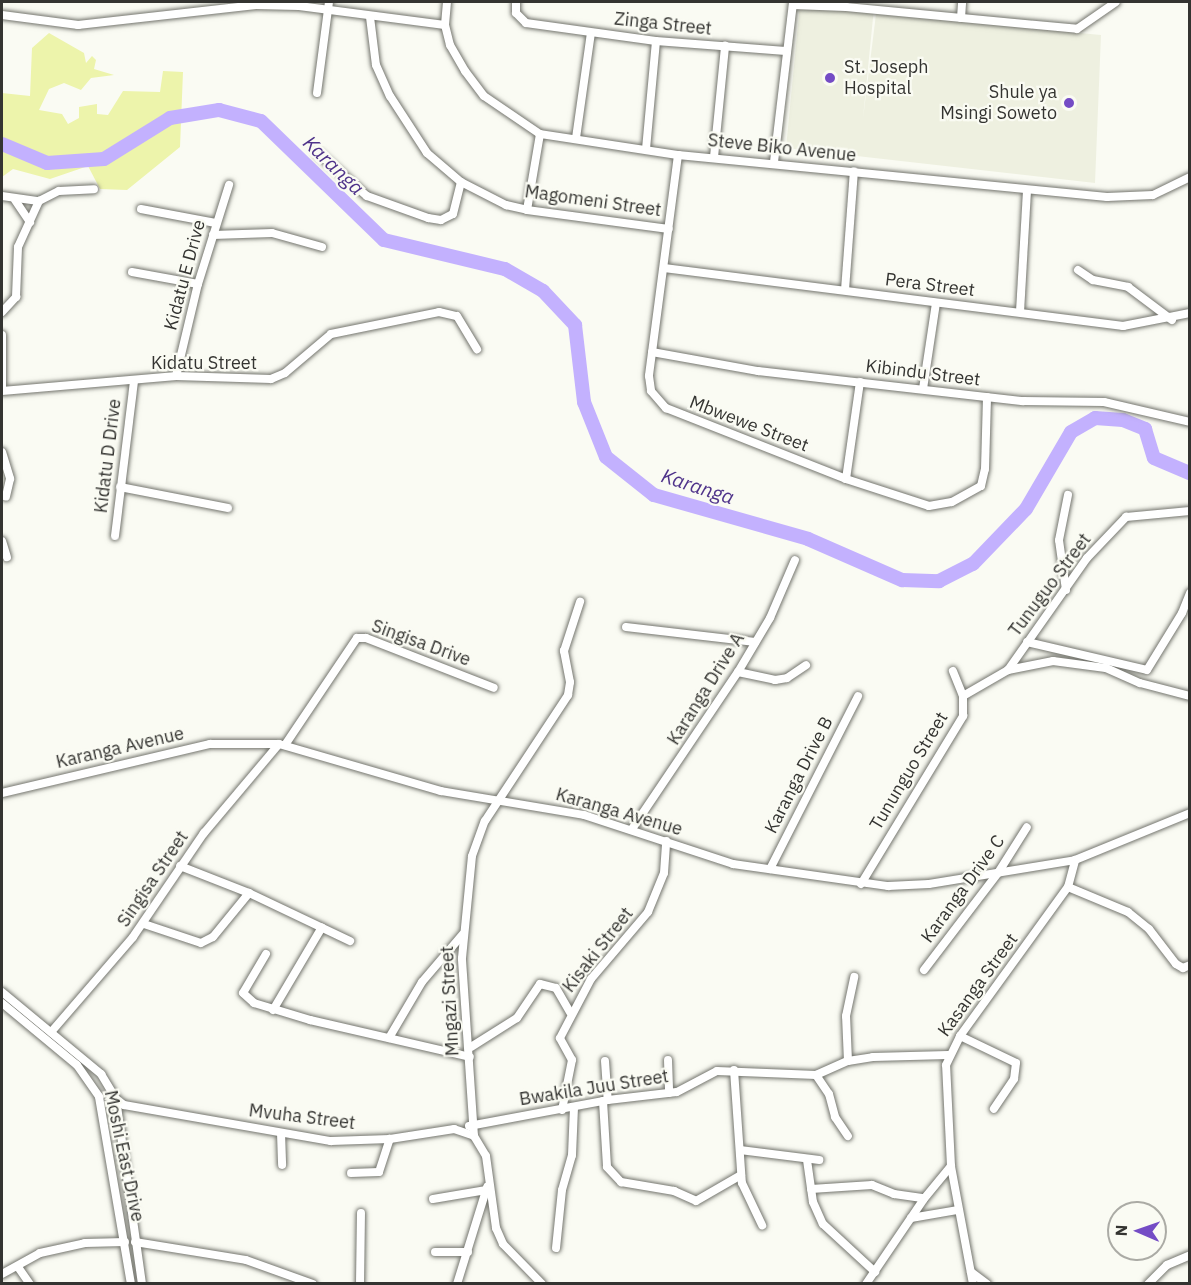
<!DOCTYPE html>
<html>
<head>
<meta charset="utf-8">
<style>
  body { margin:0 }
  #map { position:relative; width:1191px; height:1285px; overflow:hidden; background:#fafbf3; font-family:"IBM Plex Sans",sans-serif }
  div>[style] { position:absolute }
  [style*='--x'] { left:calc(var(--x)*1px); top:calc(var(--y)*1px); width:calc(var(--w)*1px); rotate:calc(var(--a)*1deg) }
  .built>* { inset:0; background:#eef0e0 }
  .green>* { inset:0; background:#edf4ab }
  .river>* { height:14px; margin:-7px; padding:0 7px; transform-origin:7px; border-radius:7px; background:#c3b1fe }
  .roads { filter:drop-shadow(0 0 2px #74756e) drop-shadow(0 0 2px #74756e) }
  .street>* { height:8px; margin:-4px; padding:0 4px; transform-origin:4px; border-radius:4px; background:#fff }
  .dots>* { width:16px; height:16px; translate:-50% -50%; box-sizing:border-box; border:3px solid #fafbf3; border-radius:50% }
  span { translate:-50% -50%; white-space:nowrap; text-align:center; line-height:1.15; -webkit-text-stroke:4.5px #fafbf3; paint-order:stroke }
  .street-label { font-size:18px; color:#343431 }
  .poi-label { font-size:18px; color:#343431 }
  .left { translate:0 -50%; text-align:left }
  .right { translate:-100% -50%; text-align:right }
  .water-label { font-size:20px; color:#4f338a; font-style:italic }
  .frame { position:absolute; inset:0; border:3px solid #343431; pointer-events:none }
  .north { position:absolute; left:1107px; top:1201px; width:60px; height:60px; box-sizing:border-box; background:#fafbf3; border:2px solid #ababa5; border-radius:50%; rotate:272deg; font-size:16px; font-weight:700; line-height:24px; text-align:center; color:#343431 }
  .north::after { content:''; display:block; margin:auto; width:21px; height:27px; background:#744cc5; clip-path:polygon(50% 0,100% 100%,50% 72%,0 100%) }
</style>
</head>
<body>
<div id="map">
  <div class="built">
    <div style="clip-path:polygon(800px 4px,874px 8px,863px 118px,876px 14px,1101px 35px,1095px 183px,786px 148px)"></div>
  </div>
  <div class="green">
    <div style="clip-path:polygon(49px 33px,84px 53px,86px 63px,92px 56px,96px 60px,94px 69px,114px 75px,91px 78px,81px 90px,64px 83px,49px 89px,39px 110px,62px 114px,68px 124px,79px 118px,79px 107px,97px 104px,97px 114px,108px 115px,123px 91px,160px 92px,163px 71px,183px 72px,180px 147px,127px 190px,100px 189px,88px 166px,50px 179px,13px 169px,2px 177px,2px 93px,30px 96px,32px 48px)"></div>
  </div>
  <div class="river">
    <div style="--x:2;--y:144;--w:49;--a:22.9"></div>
    <div style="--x:47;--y:163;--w:57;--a:-4"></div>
    <div style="--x:104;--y:159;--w:78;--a:-31.8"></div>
    <div style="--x:170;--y:118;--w:50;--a:-9.3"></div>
    <div style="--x:219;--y:110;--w:43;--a:14.7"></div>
    <div style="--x:261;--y:121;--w:171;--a:44.1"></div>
    <div style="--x:384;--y:240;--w:124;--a:13.5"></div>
    <div style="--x:505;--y:269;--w:44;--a:30.1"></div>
    <div style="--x:543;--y:291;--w:47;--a:46.7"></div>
    <div style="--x:575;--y:325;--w:78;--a:83.3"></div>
    <div style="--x:584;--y:402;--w:59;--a:68.2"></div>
    <div style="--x:606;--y:457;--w:61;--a:38.4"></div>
    <div style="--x:654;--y:495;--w:160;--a:15.9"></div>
    <div style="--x:808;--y:539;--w:103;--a:23.6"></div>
    <div style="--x:902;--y:580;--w:37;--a:2"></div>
    <div style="--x:939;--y:581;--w:38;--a:-27"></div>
    <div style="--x:973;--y:564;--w:76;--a:-46.1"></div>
    <div style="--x:1026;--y:509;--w:89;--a:-59.7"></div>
    <div style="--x:1071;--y:432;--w:28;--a:-30"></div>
    <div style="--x:1095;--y:418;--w:28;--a:4"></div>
    <div style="--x:1123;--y:420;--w:24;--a:22"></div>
    <div style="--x:1145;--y:429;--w:30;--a:73"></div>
    <div style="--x:1154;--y:458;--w:39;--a:23"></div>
  </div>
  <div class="roads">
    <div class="street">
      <div style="--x:447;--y:2;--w:23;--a:95"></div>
      <div style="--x:445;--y:25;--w:21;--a:76"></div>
      <div style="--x:450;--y:45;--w:30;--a:60"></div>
      <div style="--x:465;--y:71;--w:31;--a:53"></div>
      <div style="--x:484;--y:96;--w:68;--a:34.2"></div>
      <div style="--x:540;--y:134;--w:140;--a:8.7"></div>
      <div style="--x:678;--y:155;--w:431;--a:5.6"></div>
      <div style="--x:1107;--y:197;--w:46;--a:-2.5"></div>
      <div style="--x:1153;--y:195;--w:41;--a:-25.9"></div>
      <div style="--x:516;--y:2;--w:11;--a:90"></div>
      <div style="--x:516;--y:13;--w:14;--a:45"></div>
      <div style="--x:526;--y:23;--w:131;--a:7.9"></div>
      <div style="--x:656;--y:41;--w:130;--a:4.4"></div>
      <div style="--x:793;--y:5;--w:53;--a:2.2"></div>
      <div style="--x:846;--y:7;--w:232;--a:5.4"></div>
      <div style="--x:1077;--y:29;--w:47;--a:-34.7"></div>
      <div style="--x:2;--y:15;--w:77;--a:7.5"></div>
      <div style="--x:78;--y:25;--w:179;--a:-6.4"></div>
      <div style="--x:256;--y:5;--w:43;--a:1.3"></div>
      <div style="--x:299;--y:6;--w:147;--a:7.4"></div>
      <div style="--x:370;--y:17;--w:48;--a:82.9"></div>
      <div style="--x:376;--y:65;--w:34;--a:66"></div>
      <div style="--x:390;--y:96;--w:68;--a:57"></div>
      <div style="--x:427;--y:153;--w:45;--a:40.5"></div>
      <div style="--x:461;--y:182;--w:51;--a:27.1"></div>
      <div style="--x:506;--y:205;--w:22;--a:13"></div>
      <div style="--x:527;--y:210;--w:143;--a:7.6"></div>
      <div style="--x:961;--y:18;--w:16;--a:-86"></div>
      <div style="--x:317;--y:93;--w:92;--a:-82.5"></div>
      <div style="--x:576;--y:138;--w:106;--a:-81.9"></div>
      <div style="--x:646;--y:149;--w:108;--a:-84.7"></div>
      <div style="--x:318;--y:153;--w:65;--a:41.3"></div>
      <div style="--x:367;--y:196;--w:65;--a:19.8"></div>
      <div style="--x:428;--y:218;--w:13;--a:9"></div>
      <div style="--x:441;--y:220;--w:13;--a:-27"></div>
      <div style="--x:453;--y:214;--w:33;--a:-76"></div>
      <div style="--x:678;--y:155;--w:223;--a:97.5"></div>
      <div style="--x:649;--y:376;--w:15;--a:82"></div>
      <div style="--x:651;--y:391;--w:23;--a:49"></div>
      <div style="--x:666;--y:408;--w:193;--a:21.5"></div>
      <div style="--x:846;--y:479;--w:87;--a:18"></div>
      <div style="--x:929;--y:506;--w:23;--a:-10"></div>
      <div style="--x:952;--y:502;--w:33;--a:-29"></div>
      <div style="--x:981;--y:486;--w:17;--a:-77"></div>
      <div style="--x:985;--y:469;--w:72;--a:-88.4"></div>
      <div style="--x:714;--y:157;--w:112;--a:-84.3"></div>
      <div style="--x:774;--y:162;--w:161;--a:-83.2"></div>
      <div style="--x:2;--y:196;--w:37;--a:8"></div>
      <div style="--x:39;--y:201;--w:22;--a:-27"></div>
      <div style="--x:59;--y:191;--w:35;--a:-3"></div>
      <div style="--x:15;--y:200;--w:27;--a:56"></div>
      <div style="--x:141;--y:209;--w:76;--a:10.6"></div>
      <div style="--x:527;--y:210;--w:77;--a:-80.3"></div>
      <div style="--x:213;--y:235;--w:59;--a:-1.9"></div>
      <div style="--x:272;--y:233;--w:52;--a:15.6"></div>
      <div style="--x:664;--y:268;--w:463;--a:7.2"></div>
      <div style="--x:1123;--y:326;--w:68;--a:-11"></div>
      <div style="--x:1078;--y:270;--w:18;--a:34"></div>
      <div style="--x:1093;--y:280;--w:36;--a:11"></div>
      <div style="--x:1128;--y:287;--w:55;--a:36.9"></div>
      <div style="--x:132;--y:272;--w:67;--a:10.3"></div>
      <div style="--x:845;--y:290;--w:119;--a:-85.7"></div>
      <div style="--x:2;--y:312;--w:21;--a:-47"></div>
      <div style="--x:16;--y:297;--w:50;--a:-87.7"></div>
      <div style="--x:18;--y:247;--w:51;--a:-65.5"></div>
      <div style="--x:1020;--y:312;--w:120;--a:-86.7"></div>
      <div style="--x:2;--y:335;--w:53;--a:90"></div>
      <div style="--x:652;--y:352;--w:108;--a:10.2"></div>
      <div style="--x:758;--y:371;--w:267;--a:6.5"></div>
      <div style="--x:1023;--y:401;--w:81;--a:0.7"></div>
      <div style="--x:1104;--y:402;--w:88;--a:13.1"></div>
      <div style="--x:176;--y:376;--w:95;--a:-76.6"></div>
      <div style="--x:198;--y:284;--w:104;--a:-72.6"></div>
      <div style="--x:923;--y:389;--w:87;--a:-81.4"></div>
      <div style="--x:2;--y:391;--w:175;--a:-4.9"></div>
      <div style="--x:176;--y:376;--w:95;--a:1.8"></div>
      <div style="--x:271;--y:379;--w:15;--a:-23"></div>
      <div style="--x:285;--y:373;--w:60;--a:-40.3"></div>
      <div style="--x:331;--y:334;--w:110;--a:-11.5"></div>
      <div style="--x:439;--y:312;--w:18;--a:13"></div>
      <div style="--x:457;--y:316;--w:39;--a:59"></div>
      <div style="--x:2;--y:452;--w:28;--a:73"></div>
      <div style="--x:10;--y:479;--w:18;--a:103"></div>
      <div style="--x:846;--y:479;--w:98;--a:-81.8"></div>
      <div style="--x:120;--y:487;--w:110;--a:11"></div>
      <div style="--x:115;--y:536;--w:156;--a:-83"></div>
      <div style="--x:2;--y:541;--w:17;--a:73"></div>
      <div style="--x:1066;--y:590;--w:50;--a:-98"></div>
      <div style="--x:1059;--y:540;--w:46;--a:-78.7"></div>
      <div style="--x:626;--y:627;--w:130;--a:6.6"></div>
      <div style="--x:1027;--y:642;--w:123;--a:13.1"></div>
      <div style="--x:1147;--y:670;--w:67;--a:-58.4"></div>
      <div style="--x:1182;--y:613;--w:22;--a:-68"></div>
      <div style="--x:1008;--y:670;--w:137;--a:-54.8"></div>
      <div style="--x:1087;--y:558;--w:57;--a:-46.4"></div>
      <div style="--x:1126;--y:517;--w:64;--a:-5.4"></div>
      <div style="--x:738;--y:672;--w:38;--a:12"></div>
      <div style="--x:775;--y:680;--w:12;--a:-9"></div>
      <div style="--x:787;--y:678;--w:23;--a:-34"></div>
      <div style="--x:963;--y:696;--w:52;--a:-30"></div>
      <div style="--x:1008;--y:670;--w:46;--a:-11.3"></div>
      <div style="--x:1053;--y:661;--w:53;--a:7.5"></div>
      <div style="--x:1106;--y:668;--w:37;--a:24"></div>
      <div style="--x:1140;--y:683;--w:52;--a:14.6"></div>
      <div style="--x:285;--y:745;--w:129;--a:-56.1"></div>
      <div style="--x:357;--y:638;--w:9;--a:0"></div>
      <div style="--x:366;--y:638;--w:137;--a:21.3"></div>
      <div style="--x:2;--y:793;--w:214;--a:-13.3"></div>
      <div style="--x:210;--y:744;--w:69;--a:0"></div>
      <div style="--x:279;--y:744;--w:169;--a:16.2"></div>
      <div style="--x:441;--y:791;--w:145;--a:9.5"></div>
      <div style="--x:584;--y:815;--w:157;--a:18.2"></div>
      <div style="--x:733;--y:864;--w:157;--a:8.1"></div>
      <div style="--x:888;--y:886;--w:41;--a:-2.8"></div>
      <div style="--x:929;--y:884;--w:148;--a:-9.3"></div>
      <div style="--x:1075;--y:860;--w:124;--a:-22.2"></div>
      <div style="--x:632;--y:829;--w:189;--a:-56"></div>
      <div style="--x:738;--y:672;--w:63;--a:-59.3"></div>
      <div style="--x:770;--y:618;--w:63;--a:-66.7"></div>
      <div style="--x:180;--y:866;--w:74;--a:21.4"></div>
      <div style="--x:249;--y:893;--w:112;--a:25.4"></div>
      <div style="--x:770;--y:869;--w:194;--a:-63"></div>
      <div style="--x:861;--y:884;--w:197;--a:-58.7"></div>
      <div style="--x:963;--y:716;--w:20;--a:-90"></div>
      <div style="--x:963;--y:696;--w:27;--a:-112"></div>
      <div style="--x:1068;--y:887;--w:65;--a:22.6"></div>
      <div style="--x:1128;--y:912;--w:27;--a:39"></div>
      <div style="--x:1149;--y:929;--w:44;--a:52.4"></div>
      <div style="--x:1176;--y:964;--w:8;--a:30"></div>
      <div style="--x:1183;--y:968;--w:8;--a:-23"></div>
      <div style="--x:144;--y:924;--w:60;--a:18.4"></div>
      <div style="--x:201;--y:943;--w:13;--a:-27"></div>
      <div style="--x:213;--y:937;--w:57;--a:-50.7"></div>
      <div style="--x:266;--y:954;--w:45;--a:120.5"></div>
      <div style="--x:243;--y:993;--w:15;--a:42"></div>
      <div style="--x:254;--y:1003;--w:59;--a:16.9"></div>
      <div style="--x:310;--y:1020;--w:164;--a:13"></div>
      <div style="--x:924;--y:970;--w:122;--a:-52.7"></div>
      <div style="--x:998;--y:873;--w:54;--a:-57.8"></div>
      <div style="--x:2;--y:992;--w:129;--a:39.6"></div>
      <div style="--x:101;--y:1074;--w:29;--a:59"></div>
      <div style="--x:116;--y:1099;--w:10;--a:37"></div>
      <div style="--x:124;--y:1105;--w:210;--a:9.9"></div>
      <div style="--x:331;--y:1141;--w:59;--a:-1.9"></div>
      <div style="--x:390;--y:1139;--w:65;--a:-8.9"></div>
      <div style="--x:454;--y:1129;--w:21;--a:19"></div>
      <div style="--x:474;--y:1136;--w:23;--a:59"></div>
      <div style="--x:486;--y:1156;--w:73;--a:82.1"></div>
      <div style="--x:496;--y:1228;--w:17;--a:66"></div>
      <div style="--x:503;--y:1244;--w:56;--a:45.7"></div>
      <div style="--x:2;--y:1003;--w:97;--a:39.6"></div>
      <div style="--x:77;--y:1065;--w:39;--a:55"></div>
      <div style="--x:99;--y:1097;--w:190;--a:80.3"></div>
      <div style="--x:273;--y:1010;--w:96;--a:-59.4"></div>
      <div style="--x:52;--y:1031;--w:124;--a:-49.2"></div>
      <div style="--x:133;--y:937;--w:126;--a:-55.7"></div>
      <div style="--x:204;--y:833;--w:116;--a:-49.9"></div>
      <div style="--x:960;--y:1036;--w:62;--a:25.7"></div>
      <div style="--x:1016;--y:1063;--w:16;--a:97"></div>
      <div style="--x:1014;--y:1079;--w:36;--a:124"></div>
      <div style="--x:389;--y:1038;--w:65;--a:-59.5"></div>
      <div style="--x:422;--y:982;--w:63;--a:-49.5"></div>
      <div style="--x:471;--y:1047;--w:54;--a:-32.2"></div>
      <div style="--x:517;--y:1018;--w:41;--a:-55.9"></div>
      <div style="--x:540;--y:984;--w:16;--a:14"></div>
      <div style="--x:556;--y:988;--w:28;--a:60"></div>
      <div style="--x:668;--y:1060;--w:33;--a:88"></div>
      <div style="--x:605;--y:1061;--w:39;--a:86"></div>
      <div style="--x:848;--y:1061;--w:45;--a:-92.5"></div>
      <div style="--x:846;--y:1016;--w:40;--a:-78"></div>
      <div style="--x:734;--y:1070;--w:113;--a:86"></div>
      <div style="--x:742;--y:1183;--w:47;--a:64.5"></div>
      <div style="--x:816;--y:1075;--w:23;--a:56"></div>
      <div style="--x:829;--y:1094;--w:24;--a:75"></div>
      <div style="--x:835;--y:1117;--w:23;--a:56"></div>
      <div style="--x:116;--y:1099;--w:187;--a:82"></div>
      <div style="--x:603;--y:1101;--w:66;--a:86.5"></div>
      <div style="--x:607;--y:1167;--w:21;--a:47"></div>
      <div style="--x:621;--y:1182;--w:54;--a:9.6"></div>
      <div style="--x:674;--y:1191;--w:24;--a:24"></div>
      <div style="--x:696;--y:1201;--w:52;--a:-30"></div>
      <div style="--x:562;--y:1110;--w:51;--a:-78.7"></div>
      <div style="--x:572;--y:1060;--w:25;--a:-119"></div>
      <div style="--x:560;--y:1038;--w:67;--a:-62.3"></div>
      <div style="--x:591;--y:979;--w:88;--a:-49.6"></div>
      <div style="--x:648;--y:912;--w:42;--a:-67.7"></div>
      <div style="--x:664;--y:873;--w:32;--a:-86"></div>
      <div style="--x:469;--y:1126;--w:141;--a:-10.6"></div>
      <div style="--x:608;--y:1100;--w:69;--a:-6.6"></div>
      <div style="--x:677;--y:1092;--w:45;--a:-27.7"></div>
      <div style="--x:717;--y:1071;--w:99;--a:2.3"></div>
      <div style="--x:816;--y:1075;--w:35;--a:-24"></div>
      <div style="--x:848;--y:1061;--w:25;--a:-9"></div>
      <div style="--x:873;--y:1057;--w:75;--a:-1.5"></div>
      <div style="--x:281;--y:1133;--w:32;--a:88"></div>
      <div style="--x:474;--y:1136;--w:178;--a:-93.9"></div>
      <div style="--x:462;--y:958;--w:102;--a:-84.4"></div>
      <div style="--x:472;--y:856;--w:37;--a:-70"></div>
      <div style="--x:485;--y:821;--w:151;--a:-56.6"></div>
      <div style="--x:568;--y:695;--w:13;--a:-81"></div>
      <div style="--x:570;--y:682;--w:32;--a:-101"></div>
      <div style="--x:564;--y:651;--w:52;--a:-71.9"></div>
      <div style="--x:740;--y:1150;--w:80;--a:7.2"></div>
      <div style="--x:807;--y:1160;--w:42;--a:81.9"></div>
      <div style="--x:813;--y:1202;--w:24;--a:66"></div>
      <div style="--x:823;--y:1224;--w:71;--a:42.7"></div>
      <div style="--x:351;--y:1173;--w:28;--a:-2"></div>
      <div style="--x:379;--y:1172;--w:35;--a:-72"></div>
      <div style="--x:811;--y:1189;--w:61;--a:-3.8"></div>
      <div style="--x:872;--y:1185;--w:24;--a:22"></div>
      <div style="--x:894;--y:1194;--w:30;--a:8"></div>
      <div style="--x:433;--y:1199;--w:54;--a:-9.6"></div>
      <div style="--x:911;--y:1218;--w:48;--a:-9.7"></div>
      <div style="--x:135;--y:1242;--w:112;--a:9.2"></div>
      <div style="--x:246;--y:1260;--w:71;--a:19.7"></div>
      <div style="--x:556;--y:1248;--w:58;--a:-84.1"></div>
      <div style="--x:562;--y:1190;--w:36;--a:-74"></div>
      <div style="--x:572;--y:1155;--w:48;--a:-87.6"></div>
      <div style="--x:435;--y:1252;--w:33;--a:0"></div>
      <div style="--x:18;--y:1267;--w:21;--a:55"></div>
      <div style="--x:971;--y:1272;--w:20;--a:37"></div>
      <div style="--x:2;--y:1274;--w:43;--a:-28.9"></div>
      <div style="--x:40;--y:1253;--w:46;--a:-12.5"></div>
      <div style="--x:85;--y:1243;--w:40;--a:-1.4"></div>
      <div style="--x:360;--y:1284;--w:71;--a:-89.2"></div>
      <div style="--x:457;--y:1284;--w:102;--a:-72.8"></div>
      <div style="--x:866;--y:1284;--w:102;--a:-55.8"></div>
      <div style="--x:923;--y:1200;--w:44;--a:-50.5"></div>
      <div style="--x:973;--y:1284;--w:120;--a:-100.6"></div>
      <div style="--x:951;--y:1166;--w:101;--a:-92.8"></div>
      <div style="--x:946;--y:1065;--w:32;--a:-64"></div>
      <div style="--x:960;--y:1036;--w:184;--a:-54.1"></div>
      <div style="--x:1068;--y:887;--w:28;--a:-75"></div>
      <div style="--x:1148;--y:1284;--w:27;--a:-45"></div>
      <div style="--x:1167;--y:1265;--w:25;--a:-23"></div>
    </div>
  </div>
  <div class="dots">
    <div style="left:830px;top:78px;background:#744cc5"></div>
    <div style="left:1069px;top:103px;background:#744cc5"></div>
  </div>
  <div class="street-label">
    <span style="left:663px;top:24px;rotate:6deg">Zinga Street</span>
    <span style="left:782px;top:148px;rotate:6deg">Steve Biko Avenue</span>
    <span style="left:593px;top:201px;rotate:8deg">Magomeni Street</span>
    <span style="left:185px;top:275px;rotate:-75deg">Kidatu E Drive</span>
    <span style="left:930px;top:285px;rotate:7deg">Pera Street</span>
    <span style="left:204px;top:363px">Kidatu Street</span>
    <span style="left:923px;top:373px;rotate:7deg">Kibindu Street</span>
    <span style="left:749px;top:424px;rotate:21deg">Mbwewe Street</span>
    <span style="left:108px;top:456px;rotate:-83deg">Kidatu D Drive</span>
    <span style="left:1050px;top:585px;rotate:-53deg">Tunuguo Street</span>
    <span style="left:421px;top:643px;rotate:20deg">Singisa Drive</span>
    <span style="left:706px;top:689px;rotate:-58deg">Karanga Drive A</span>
    <span style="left:120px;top:748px;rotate:-13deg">Karanga Avenue</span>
    <span style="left:909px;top:771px;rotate:-59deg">Tununguo Street</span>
    <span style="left:799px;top:775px;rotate:-63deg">Karanga Drive B</span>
    <span style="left:619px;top:812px;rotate:16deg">Karanga Avenue</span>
    <span style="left:153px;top:879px;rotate:-56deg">Singisa Street</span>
    <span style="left:963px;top:889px;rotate:-54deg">Karanga Drive C</span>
    <span style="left:598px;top:950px;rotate:-52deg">Kisaki Street</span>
    <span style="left:978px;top:985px;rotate:-54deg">Kasanga Street</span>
    <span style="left:450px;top:1001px;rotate:-93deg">Mngazi Street</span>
    <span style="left:594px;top:1088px;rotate:-9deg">Bwakila Juu Street</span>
    <span style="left:302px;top:1117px;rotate:7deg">Mvuha Street</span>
    <span style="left:124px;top:1156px;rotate:78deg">Moshi East Drive</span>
  </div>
  <div class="poi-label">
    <span class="left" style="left:844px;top:78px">St. Joseph<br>Hospital</span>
    <span class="right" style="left:1057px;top:103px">Shule ya<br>Msingi Soweto</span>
  </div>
  <div class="water-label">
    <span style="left:334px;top:165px;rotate:44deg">Karanga</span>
    <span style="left:698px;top:486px;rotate:18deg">Karanga</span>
  </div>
  <div class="frame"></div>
  <div class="north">N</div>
</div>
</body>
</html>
